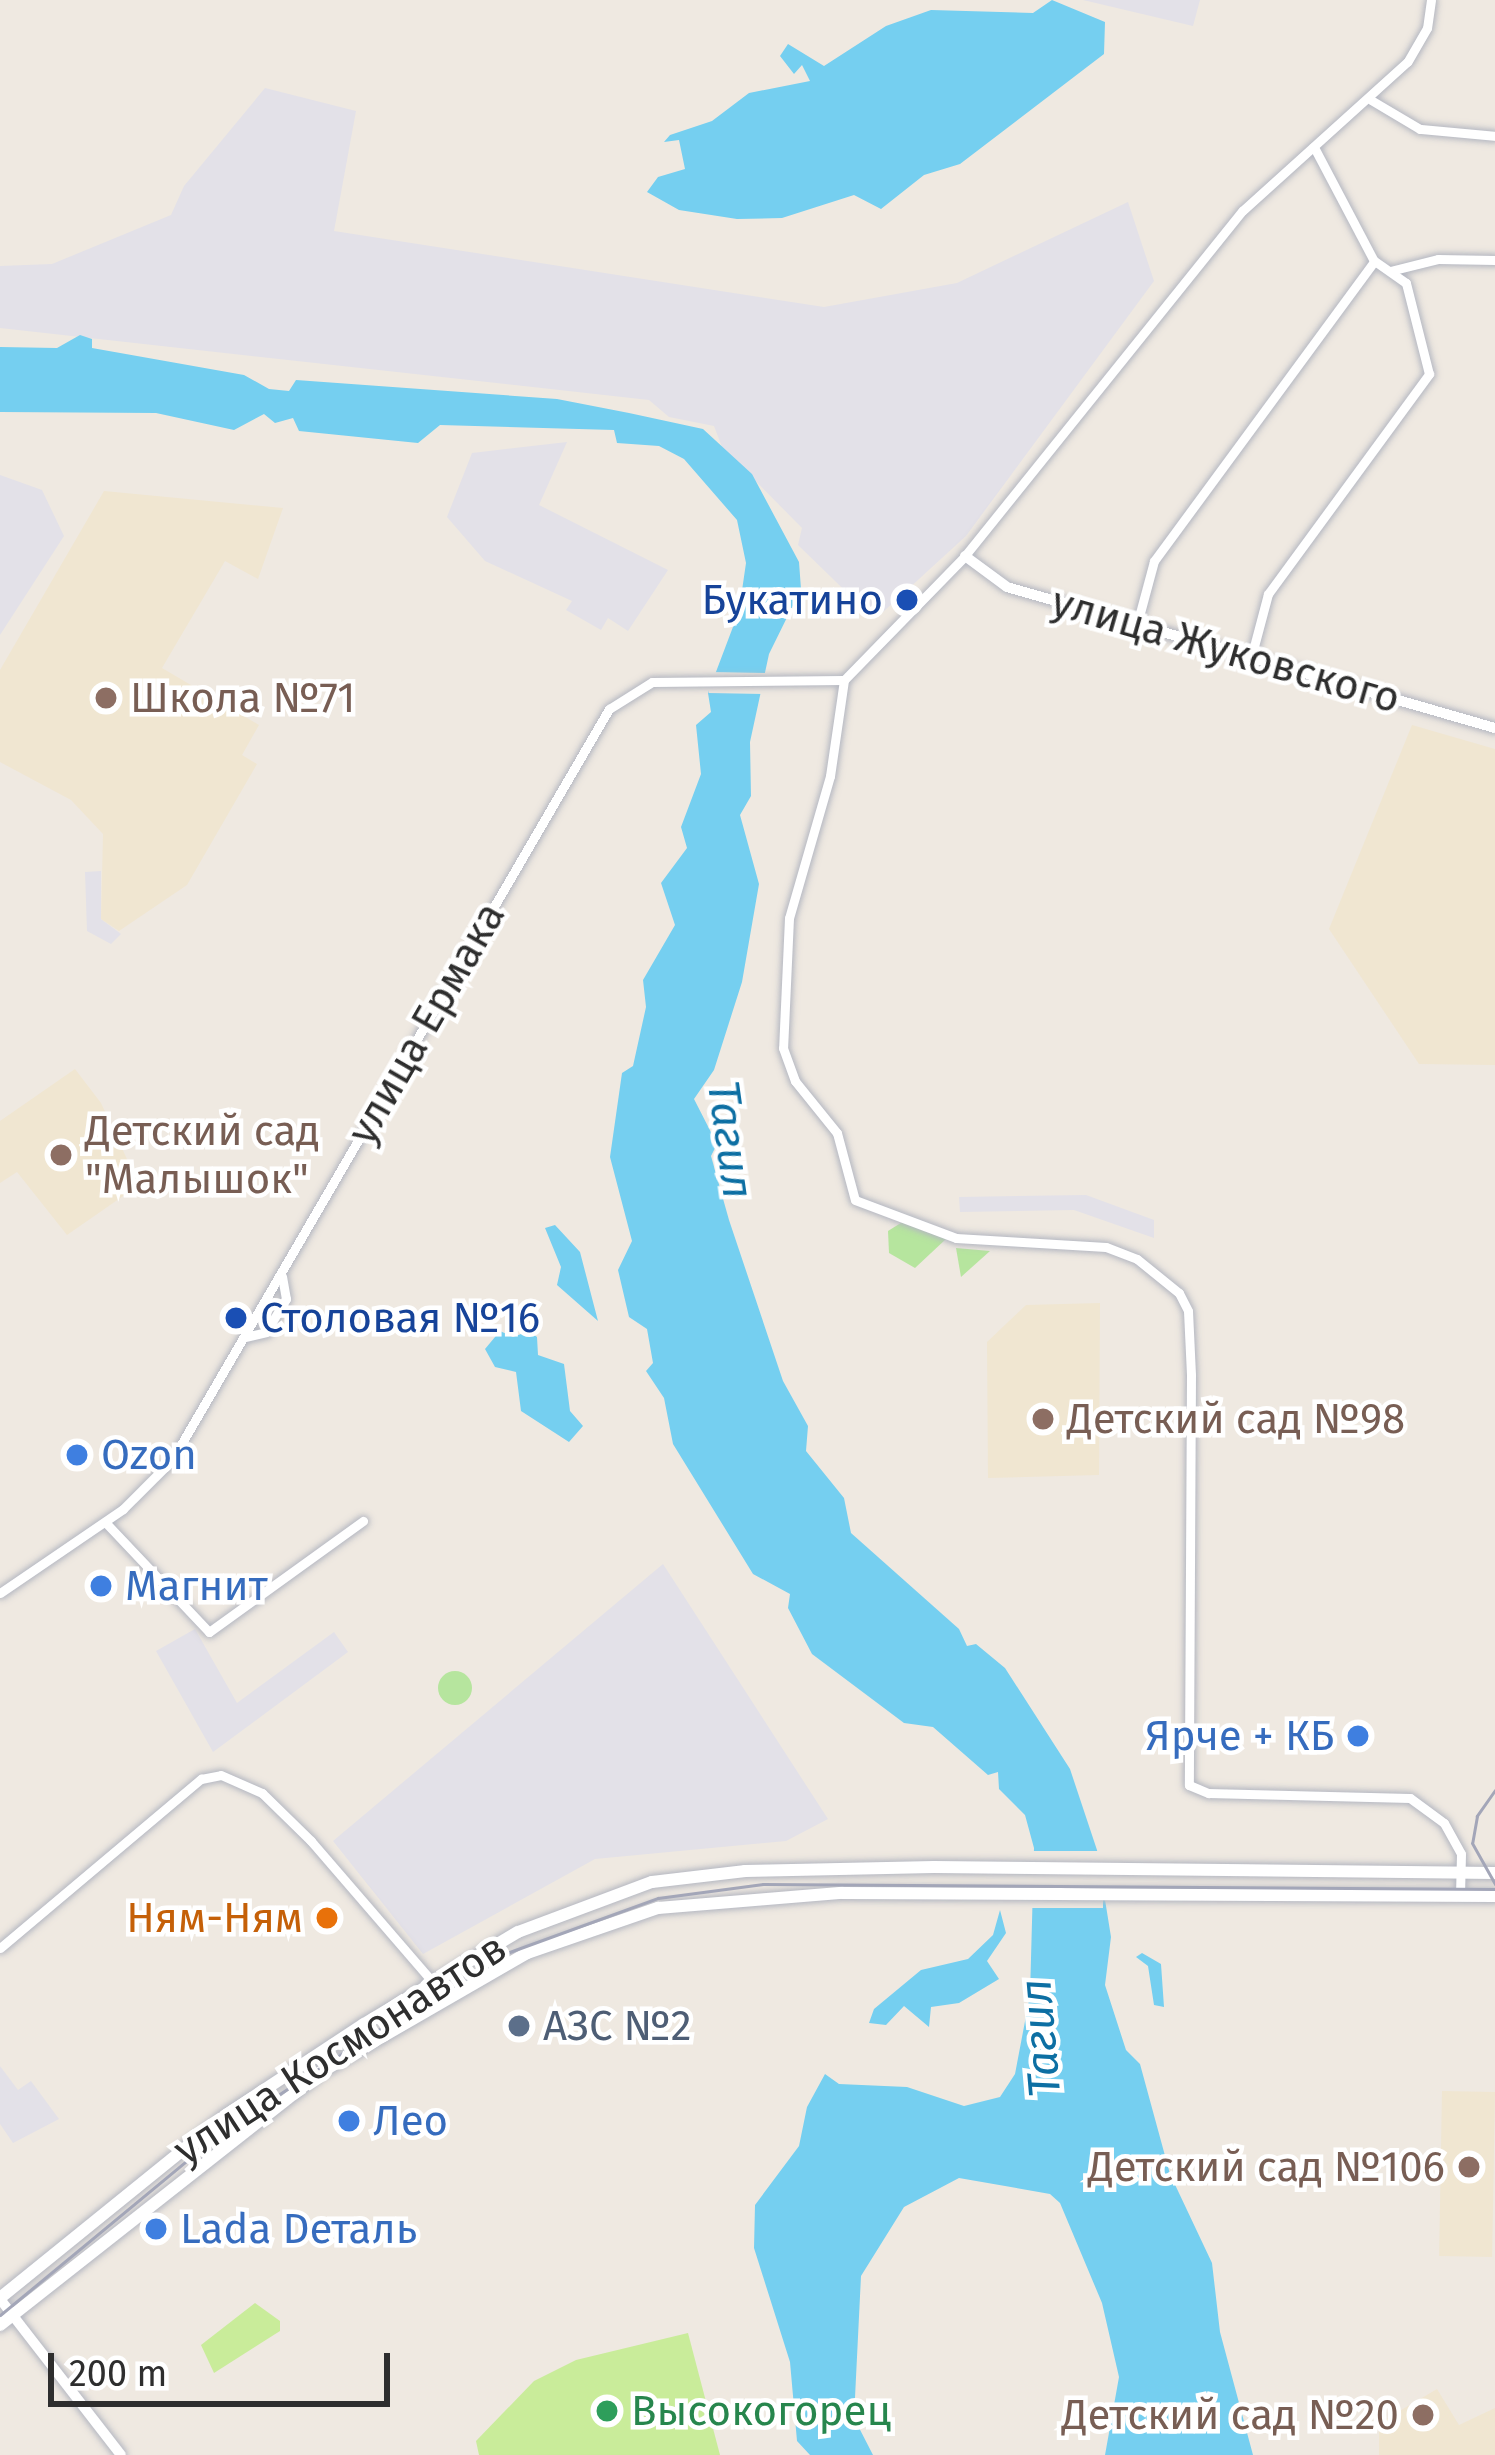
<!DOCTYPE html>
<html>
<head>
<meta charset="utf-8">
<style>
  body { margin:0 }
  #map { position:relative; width:1495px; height:2455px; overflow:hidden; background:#efe9e1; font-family:"Fira Sans",sans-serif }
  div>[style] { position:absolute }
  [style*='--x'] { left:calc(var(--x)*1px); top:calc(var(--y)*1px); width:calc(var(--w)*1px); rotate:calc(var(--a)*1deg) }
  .industrial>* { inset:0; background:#e3e1e8 }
  .education>* { inset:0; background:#f0e6d1; transform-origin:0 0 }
  .green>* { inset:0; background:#b6e59e }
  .round { border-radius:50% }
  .pitch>* { inset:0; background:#c9ec9a }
  .water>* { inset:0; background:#75cff0 }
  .pier>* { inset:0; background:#efe9e1; transform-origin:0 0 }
  .roads { filter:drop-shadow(0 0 3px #b4b7c1) drop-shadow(0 0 3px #b4b7c1) }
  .minor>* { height:9px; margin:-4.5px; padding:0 4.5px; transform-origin:4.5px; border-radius:4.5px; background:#fff }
  .tertiary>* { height:10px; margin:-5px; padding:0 5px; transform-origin:5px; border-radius:5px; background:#fff }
  .secondary>* { height:12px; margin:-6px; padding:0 6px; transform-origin:6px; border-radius:6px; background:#fff }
  .tram>* { height:3px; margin:-1.5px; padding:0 1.5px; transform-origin:1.5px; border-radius:1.5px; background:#a3a6b8 }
  .dots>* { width:33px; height:33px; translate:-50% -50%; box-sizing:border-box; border:6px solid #fff; border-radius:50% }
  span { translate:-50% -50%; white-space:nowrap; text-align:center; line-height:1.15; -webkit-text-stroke:9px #fff; paint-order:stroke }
  .transit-label { font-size:42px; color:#164399 }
  .right { translate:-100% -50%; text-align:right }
  .left { translate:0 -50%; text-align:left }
  .street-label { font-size:42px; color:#2e2e2e }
  .education-label { font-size:42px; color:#785e54 }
  .shop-label { font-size:42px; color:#366cbe }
  .food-label { font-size:42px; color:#c56008 }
  .service-label { font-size:42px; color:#4e5e75 }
  .leisure-label { font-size:42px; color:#27864d }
  .water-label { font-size:45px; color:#0d6fa3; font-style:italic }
  .scale { position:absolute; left:48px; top:2353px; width:342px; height:54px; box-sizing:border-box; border:6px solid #2e2e2e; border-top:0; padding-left:15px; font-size:36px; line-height:42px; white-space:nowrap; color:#2e2e2e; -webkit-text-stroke:9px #fff; paint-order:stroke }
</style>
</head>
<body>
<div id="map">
  <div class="industrial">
    <div style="clip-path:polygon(1083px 0,1200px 0,1193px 26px)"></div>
    <div style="clip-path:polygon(265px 88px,356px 111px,334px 231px,824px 307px,957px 283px,1128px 202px,1154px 281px,966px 536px,883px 612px,868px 613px,798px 545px,802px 528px,722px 447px,714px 426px,669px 417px,649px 400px,0 328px,0 266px,52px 264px,171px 215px,184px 186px)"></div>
    <div style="clip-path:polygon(567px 442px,539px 505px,668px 570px,628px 631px,608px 618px,601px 630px,566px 610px,572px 601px,485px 561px,447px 517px,472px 453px)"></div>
    <div style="clip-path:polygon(0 475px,42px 490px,64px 536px,0 635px)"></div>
    <div style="clip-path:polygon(101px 871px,101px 919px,121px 934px,111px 944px,87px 931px,85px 872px)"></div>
    <div style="clip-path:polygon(1086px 1195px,1154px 1220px,1154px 1238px,1074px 1210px,960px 1212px,959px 1197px)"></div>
    <div style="clip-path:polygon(663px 1564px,828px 1819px,786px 1841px,595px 1859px,423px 1954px,333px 1841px)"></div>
    <div style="clip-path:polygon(195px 1629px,237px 1703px,334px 1632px,348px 1652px,213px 1752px,156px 1651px)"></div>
    <div style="clip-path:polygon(0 2066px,18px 2090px,31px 2081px,59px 2119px,13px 2143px,0 2124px)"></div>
  </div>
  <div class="education">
    <div style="clip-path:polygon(104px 491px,283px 508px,258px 579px,225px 561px,162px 668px,259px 725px,242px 755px,257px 764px,187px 885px,119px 931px,101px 919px,103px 834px,71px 800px,0 762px,0 670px)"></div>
    <div style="clip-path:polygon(1412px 725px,1495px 749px,1495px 1065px,1419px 1064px,1329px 929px)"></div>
    <div style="clip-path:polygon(75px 1069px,101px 1103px,139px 1185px,67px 1235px,17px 1172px,0 1183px,0 1121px)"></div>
    <div style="clip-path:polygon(1100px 1303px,1099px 1475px,988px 1478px,987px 1342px,1026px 1305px)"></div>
    <div style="left:1442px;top:2091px;width:53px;height:165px;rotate:1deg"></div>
    <div style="clip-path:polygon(1437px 2389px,1459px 2425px,1495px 2408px,1495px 2455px,1379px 2455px,1379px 2423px)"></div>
  </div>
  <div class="green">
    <div style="clip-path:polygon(904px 1221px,946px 1239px,915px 1268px,889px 1253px,888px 1231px)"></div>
    <div style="clip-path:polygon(956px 1248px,990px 1251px,961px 1277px)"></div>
    <div class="round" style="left:438px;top:1671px;width:34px;height:34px"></div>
  </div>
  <div class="pitch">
    <div style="clip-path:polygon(255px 2303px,280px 2321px,280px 2331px,214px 2373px,201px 2345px)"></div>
    <div style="clip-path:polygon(688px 2333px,720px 2455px,479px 2455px,476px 2441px,534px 2381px,576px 2360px)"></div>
  </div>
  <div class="water">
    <div style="clip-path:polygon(1052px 0,1105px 22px,1104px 54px,960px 164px,924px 175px,881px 209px,854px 195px,782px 218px,737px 219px,679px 210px,647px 192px,658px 177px,685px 169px,679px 140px,664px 142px,670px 135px,712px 121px,749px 93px,810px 81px,802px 65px,794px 74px,780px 56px,788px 44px,824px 66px,886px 26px,931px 10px,1033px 13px)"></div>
    <div style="clip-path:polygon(80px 335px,92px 339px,92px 348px,244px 375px,269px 389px,289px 391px,296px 380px,557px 399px,629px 413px,703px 429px,752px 474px,799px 562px,801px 589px,769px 654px,750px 742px,751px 796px,740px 815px,759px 884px,742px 982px,714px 1070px,694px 1099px,717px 1144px,711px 1156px,729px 1220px,783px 1381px,808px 1426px,806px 1451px,844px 1498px,851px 1533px,959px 1629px,967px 1646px,976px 1644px,1005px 1668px,1070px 1769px,1097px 1850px,1111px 1937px,1105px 1985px,1126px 2050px,1140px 2064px,1170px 2174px,1212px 2263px,1220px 2332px,1253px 2455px,1105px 2455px,1119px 2377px,1102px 2303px,1060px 2203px,1050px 2194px,959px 2178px,904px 2207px,861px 2276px,854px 2418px,873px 2455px,810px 2455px,797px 2441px,790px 2362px,754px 2248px,755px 2205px,799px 2146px,807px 2107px,825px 2074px,839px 2084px,907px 2087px,964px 2106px,1000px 2097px,1015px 2074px,1030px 1995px,1034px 1848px,1025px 1815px,999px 1789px,998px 1772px,988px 1775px,933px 1727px,904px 1723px,812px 1654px,788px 1608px,790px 1594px,753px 1574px,673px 1444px,664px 1398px,646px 1371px,653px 1363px,647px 1329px,629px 1317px,618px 1270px,632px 1241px,610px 1157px,622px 1073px,633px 1066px,646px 1007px,643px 980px,675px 925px,661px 883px,687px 848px,681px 827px,701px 774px,696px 725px,711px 712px,708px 693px,739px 611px,746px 563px,737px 520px,684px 459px,659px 446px,617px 443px,614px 430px,440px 425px,418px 443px,299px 431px,293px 418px,275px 423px,264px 414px,234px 430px,156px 413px,0 412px,0 347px,57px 348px)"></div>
    <div style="clip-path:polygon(555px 1225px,580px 1252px,598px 1321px,557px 1285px,561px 1267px,545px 1228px)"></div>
    <div style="clip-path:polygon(500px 1331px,513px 1337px,529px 1331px,537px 1337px,538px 1355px,564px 1364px,570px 1411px,583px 1426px,569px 1442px,521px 1411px,516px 1372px,495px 1367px,485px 1349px)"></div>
    <div style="clip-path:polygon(1000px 1910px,1006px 1933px,987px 1961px,999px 1979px,959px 2003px,931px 2007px,929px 2027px,904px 2006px,886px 2025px,869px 2023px,874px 2009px,921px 1970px,968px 1959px,993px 1935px)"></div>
    <div style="clip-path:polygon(1142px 1953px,1161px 1964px,1164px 2007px,1154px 2005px,1148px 1966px,1136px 1957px)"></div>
  </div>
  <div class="pier">
    <div style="left:709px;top:672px;width:63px;height:21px;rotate:1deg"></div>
    <div style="left:1027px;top:1851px;width:76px;height:57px"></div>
  </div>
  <div class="roads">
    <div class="minor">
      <div style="--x:1431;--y:0;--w:28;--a:98"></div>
      <div style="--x:1427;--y:28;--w:39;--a:120"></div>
      <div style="--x:1407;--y:62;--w:222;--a:137.9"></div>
      <div style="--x:1242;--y:211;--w:442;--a:128.8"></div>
      <div style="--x:965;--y:556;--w:173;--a:134.3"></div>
      <div style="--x:844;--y:680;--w:97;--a:98.3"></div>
      <div style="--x:830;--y:776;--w:148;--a:106.1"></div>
      <div style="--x:789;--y:918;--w:130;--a:92.6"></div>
      <div style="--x:783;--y:1048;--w:35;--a:70"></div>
      <div style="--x:795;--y:1081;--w:67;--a:51.1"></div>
      <div style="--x:837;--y:1133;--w:69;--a:75"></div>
      <div style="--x:855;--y:1200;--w:108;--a:20.6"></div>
      <div style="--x:956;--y:1238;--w:150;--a:3.4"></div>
      <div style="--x:1106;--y:1247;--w:33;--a:21"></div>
      <div style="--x:1137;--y:1259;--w:54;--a:39"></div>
      <div style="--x:1179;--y:1293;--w:20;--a:63"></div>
      <div style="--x:1188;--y:1311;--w:64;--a:87.3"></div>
      <div style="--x:1191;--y:1375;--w:410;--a:90.3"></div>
      <div style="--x:1189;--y:1785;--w:21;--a:23"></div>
      <div style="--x:1208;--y:1793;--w:202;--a:1.4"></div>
      <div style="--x:1410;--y:1798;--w:42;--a:36.3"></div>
      <div style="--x:1444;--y:1823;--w:35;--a:61"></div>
      <div style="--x:1461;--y:1854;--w:42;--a:91.4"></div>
      <div style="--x:1371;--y:100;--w:57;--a:30.6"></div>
      <div style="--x:1420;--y:129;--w:75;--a:5.3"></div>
      <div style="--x:1390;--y:271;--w:49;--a:-14"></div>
      <div style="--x:1438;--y:259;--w:57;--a:1"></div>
      <div style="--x:1137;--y:624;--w:65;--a:-74.9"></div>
      <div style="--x:1154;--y:561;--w:372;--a:-53.7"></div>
      <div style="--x:1252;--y:654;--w:62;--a:-75.1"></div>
      <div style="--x:1268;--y:594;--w:273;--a:-53.8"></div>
      <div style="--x:1429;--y:374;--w:94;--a:-104.2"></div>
      <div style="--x:1406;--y:283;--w:39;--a:-145"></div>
      <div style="--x:1374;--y:261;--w:129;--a:-117.8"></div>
      <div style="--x:245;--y:1337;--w:22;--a:-13"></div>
      <div style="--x:266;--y:1332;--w:39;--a:-59"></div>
      <div style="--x:286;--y:1299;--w:23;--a:-100"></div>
      <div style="--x:106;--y:1523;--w:150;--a:46.6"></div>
      <div style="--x:209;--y:1632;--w:190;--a:-35.8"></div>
      <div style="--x:0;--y:1593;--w:149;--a:-34.3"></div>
      <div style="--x:123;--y:1509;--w:69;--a:-45"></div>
      <div style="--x:172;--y:1460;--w:869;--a:-59.81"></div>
      <div style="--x:609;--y:709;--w:51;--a:-32.1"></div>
      <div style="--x:652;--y:682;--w:192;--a:-0.6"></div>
      <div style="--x:0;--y:1948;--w:263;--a:-40.1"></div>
      <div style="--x:201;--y:1779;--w:20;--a:-11"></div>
      <div style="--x:221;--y:1775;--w:45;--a:23.7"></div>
      <div style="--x:262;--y:1793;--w:69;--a:44.4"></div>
      <div style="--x:311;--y:1841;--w:203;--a:49.2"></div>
    </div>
    <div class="tertiary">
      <div style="--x:965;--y:556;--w:52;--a:36.4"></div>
      <div style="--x:1007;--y:587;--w:508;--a:16.12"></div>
      <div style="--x:0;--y:2299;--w:197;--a:52.2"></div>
    </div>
    <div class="secondary">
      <div style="--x:0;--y:2298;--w:291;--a:-39"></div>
      <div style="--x:226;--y:2115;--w:165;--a:-33.4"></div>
      <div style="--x:364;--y:2024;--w:179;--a:-30.9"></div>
      <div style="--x:518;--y:1932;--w:143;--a:-20.5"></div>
      <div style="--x:652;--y:1882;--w:94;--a:-6.7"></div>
      <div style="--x:745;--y:1871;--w:189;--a:-1.2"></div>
      <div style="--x:934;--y:1867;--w:561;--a:0.61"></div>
      <div style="--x:0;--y:2325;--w:409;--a:-38.2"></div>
      <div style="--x:321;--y:2072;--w:238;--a:-30"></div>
      <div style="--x:527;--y:1953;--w:139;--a:-19"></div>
      <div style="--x:658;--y:1908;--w:185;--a:-4.7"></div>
      <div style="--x:842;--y:1893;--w:653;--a:0.26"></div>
    </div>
  </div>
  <div class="tram">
    <div style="--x:1495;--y:1790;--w:32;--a:125"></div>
    <div style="--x:1477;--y:1816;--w:27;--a:100"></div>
    <div style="--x:1472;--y:1843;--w:47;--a:60.7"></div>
    <div style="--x:0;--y:2315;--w:287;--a:-39.6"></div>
    <div style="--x:221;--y:2132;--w:259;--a:-33"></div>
    <div style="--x:438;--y:1991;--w:76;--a:-29.3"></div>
    <div style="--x:504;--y:1954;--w:164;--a:-20"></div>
    <div style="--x:658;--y:1898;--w:106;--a:-7.6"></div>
    <div style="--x:763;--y:1884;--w:732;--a:0.39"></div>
  </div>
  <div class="dots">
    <div style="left:907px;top:600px;background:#1a4fb4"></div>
    <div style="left:106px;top:698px;background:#8d6e63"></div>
    <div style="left:61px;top:1155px;background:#8d6e63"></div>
    <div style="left:236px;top:1318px;background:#1a4fb4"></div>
    <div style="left:1043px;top:1419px;background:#8d6e63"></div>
    <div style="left:77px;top:1455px;background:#3f7fe0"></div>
    <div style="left:101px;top:1586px;background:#3f7fe0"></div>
    <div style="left:1358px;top:1736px;background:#3f7fe0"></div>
    <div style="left:327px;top:1918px;background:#e8710a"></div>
    <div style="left:519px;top:2026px;background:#5c6f8a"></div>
    <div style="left:349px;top:2121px;background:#3f7fe0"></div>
    <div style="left:1469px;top:2167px;background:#8d6e63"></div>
    <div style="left:156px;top:2229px;background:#3f7fe0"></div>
    <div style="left:607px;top:2411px;background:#2e9e5b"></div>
    <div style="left:1423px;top:2415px;background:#8d6e63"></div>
  </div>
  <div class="transit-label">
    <span class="right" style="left:883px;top:600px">Букатино</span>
    <span class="left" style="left:260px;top:1318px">Столовая №16</span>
  </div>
  <div class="street-label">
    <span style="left:1226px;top:650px;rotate:16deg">улица Жуковского</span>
    <span style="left:426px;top:1023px;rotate:-60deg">улица Ермака</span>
    <span style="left:340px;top:2049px;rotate:-33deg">улица Космонавтов</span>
  </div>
  <div class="education-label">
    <span class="left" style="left:130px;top:698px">Школа №71</span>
    <span class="left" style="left:85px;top:1155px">Детский сад<br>"Малышок"</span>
    <span class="left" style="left:1067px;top:1419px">Детский сад №98</span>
    <span class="right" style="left:1445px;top:2167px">Детский сад №106</span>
    <span class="right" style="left:1399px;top:2415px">Детский сад №20</span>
  </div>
  <div class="shop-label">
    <span class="left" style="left:101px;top:1455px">Ozon</span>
    <span class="left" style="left:125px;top:1586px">Магнит</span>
    <span class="right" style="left:1334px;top:1736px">Ярче + КБ</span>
    <span class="left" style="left:373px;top:2121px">Лео</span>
    <span class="left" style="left:180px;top:2229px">Lada Dеталь</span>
  </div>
  <div class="food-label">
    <span class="right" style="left:303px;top:1918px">Ням-Ням</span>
  </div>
  <div class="service-label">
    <span class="left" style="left:543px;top:2026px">АЗС №2</span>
  </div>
  <div class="leisure-label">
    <span class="left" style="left:631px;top:2411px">Высокогорец</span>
  </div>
  <div class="water-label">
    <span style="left:730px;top:1140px;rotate:82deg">Тагил</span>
    <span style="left:1041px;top:2038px;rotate:-95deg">Тагил</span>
  </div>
  <div class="scale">200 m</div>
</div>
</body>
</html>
